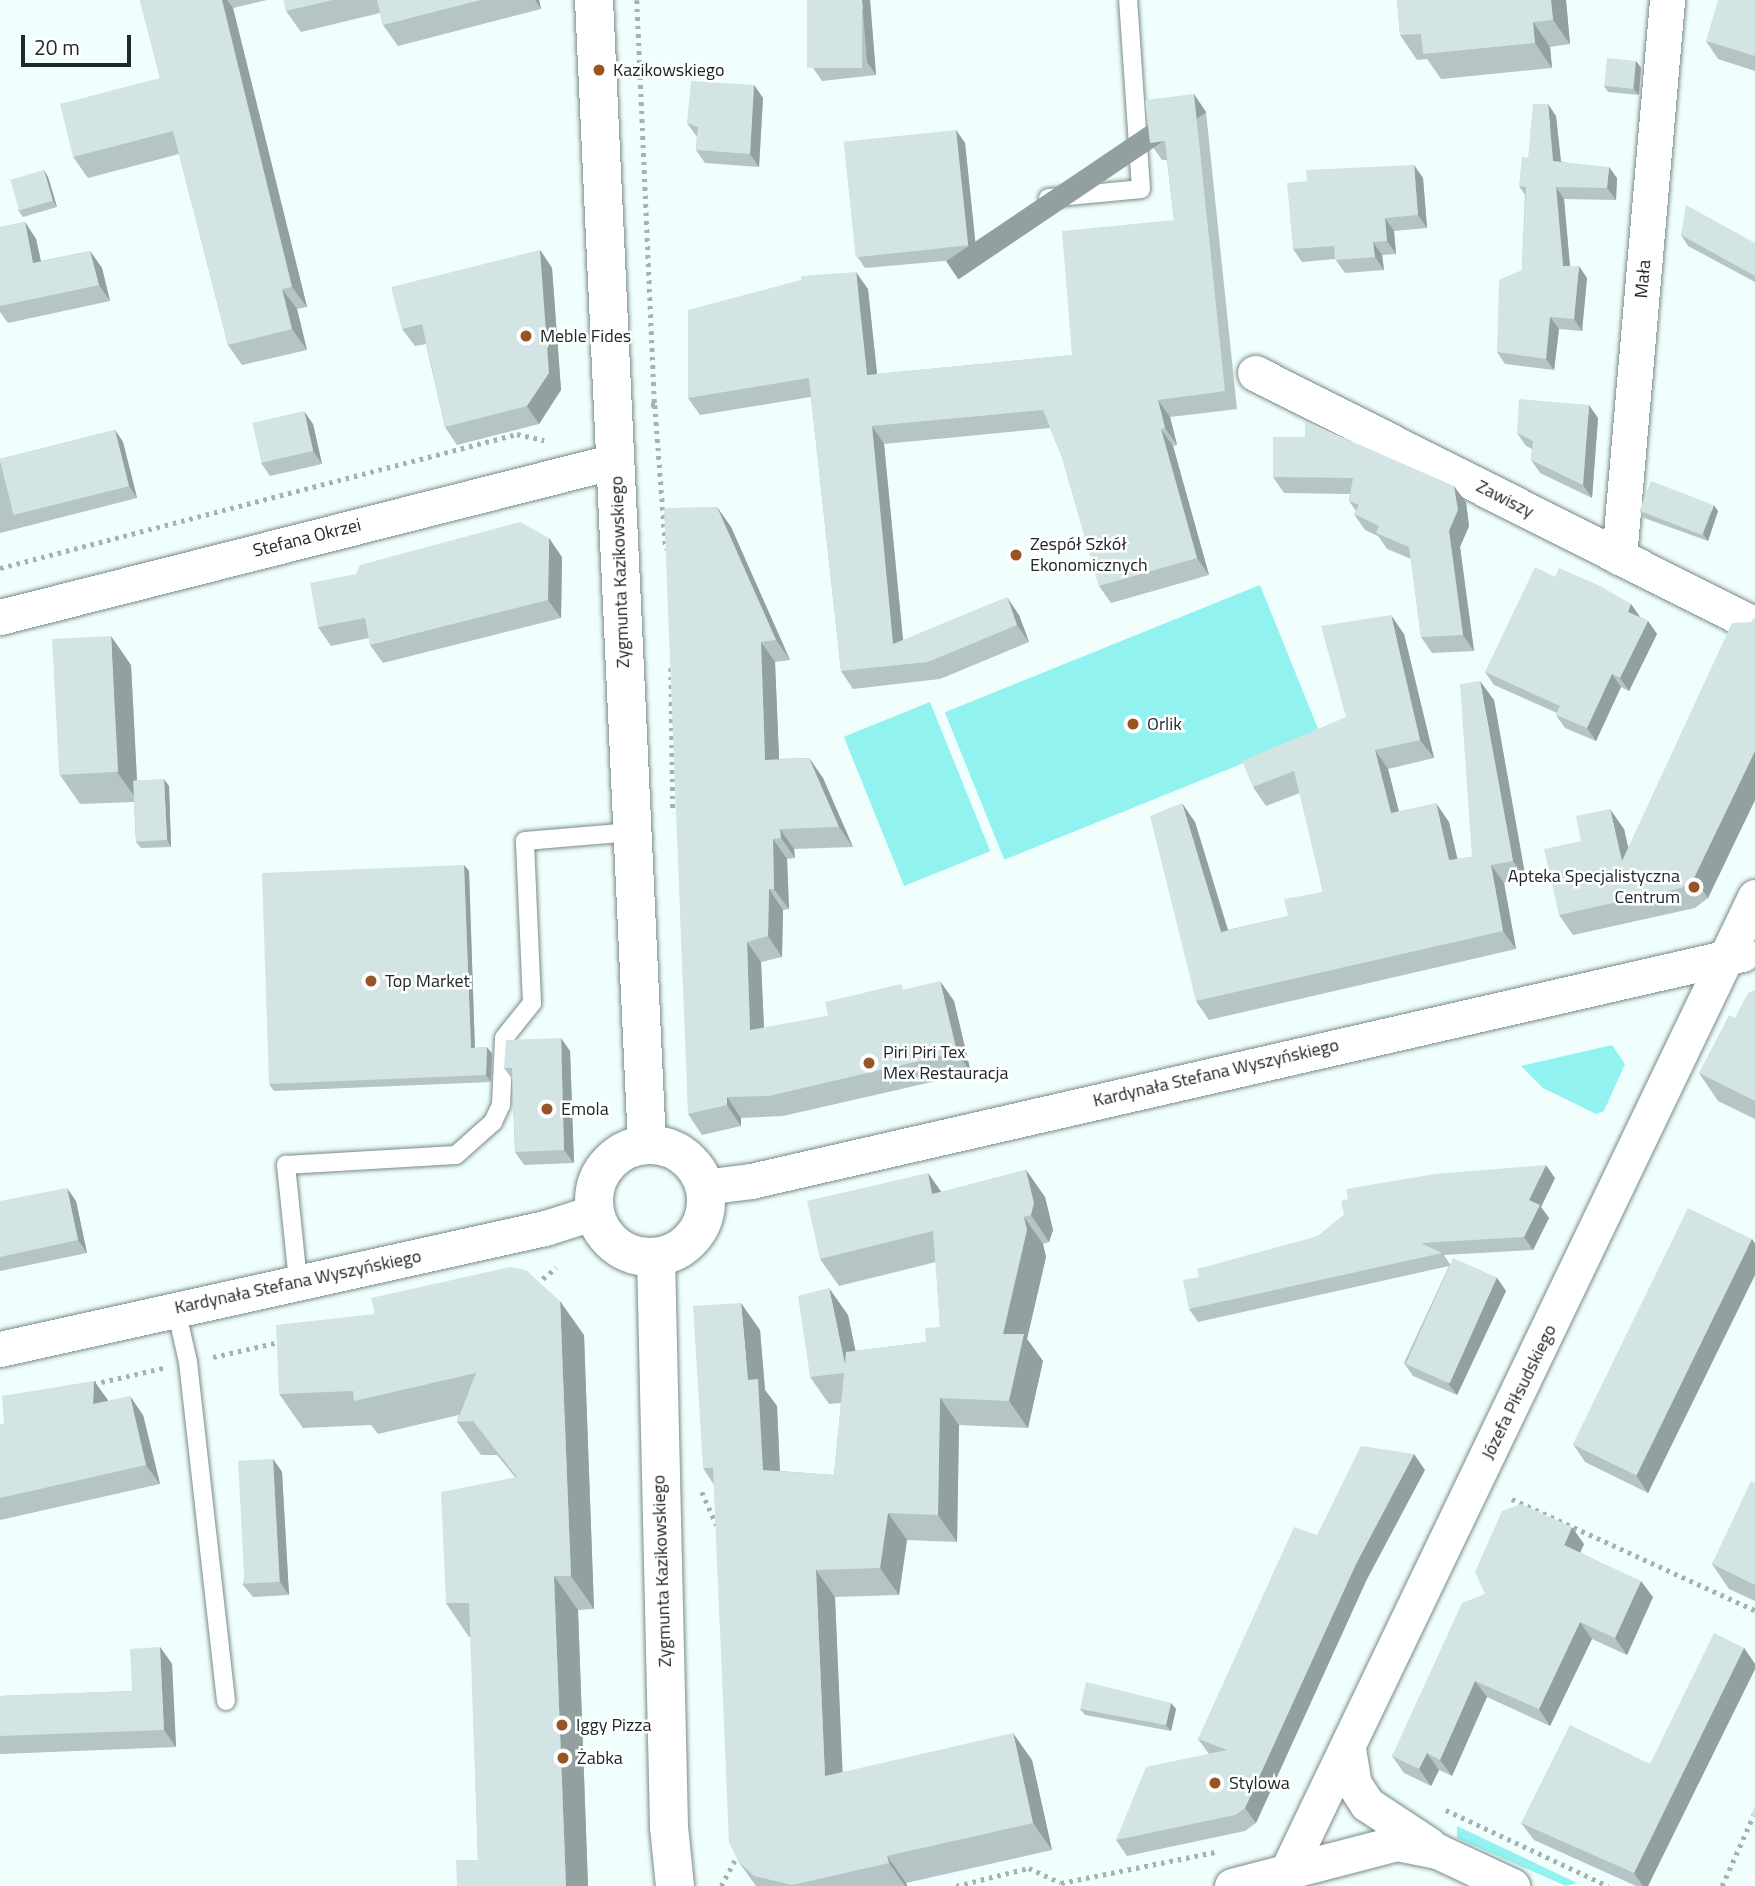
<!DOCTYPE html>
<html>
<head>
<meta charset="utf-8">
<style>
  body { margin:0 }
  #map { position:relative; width:1755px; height:1886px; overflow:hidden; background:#f0fffe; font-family:"Titillium Web",sans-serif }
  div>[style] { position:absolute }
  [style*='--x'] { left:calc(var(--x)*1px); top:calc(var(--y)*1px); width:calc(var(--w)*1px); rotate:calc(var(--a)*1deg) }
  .green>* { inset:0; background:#91f2f0; transform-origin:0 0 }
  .path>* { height:4.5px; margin-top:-2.25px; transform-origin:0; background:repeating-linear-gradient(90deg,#a6b2b2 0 3.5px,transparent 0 8.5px) }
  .roads { filter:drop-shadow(0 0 2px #798a89) drop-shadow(0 0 2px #798a89) }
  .service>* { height:18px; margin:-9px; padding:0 9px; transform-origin:9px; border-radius:9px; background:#fff }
  .minor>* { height:35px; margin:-17.5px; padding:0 17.5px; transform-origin:17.5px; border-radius:17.5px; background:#fff }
  .tertiary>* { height:38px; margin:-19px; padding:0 19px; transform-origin:19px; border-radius:19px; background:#fff }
  .tertiary>.ring { margin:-19px; padding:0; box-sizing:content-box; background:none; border:38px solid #fff; border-radius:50% }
  .wall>* { inset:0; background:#b5c4c4 }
  .shaded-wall>* { inset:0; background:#93a0a0; transform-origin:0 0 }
  .building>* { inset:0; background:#d2e4e4; transform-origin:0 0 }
  .dots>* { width:19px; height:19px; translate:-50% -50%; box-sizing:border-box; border:4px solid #fff; border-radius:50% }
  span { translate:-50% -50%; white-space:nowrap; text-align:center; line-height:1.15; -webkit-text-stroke:5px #fff; paint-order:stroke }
  .poi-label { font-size:18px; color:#212828 }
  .left { translate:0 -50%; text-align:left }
  .right { translate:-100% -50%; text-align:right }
  .street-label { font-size:18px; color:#212828 }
  .scale { position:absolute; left:21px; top:35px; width:110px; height:32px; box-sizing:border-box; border:4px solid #212828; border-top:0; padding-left:9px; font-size:21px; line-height:24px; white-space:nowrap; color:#212828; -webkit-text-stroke:5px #fff; paint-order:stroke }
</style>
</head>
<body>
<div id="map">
  <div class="green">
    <div style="left:1260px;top:585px;width:159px;height:340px;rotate:68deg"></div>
    <div style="left:930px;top:702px;width:161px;height:93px;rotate:68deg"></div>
    <div style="clip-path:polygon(1612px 1045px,1625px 1064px,1604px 1111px,1596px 1114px,1543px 1088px,1521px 1066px)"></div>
    <div style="clip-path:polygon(1457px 1826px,1577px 1883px,1566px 1886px,1457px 1838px)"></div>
  </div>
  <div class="path">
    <div style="--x:637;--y:0;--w:405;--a:87.5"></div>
    <div style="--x:655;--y:405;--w:7;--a:180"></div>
    <div style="--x:655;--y:405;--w:145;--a:85.7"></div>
    <div style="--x:0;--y:568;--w:534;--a:-14.53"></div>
    <div style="--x:517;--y:434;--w:28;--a:13"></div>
    <div style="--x:671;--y:668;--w:145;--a:89.2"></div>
    <div style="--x:536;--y:1284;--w:26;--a:-39"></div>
    <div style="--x:213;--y:1357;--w:68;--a:-12.8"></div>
    <div style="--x:93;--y:1384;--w:72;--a:-12.9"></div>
    <div style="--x:702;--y:1492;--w:36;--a:66"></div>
    <div style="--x:1512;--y:1499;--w:267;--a:24.6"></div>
    <div style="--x:1446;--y:1810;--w:179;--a:25.1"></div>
    <div style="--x:721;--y:1886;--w:36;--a:-62"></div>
    <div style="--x:956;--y:1886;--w:75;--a:-13.9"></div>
    <div style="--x:1029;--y:1868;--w:35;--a:25"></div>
    <div style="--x:1061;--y:1883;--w:157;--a:-11.4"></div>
    <div style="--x:1722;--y:1886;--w:81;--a:-66"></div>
  </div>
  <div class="roads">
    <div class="service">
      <div style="--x:1048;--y:198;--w:93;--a:-5.5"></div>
      <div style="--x:1141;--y:189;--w:189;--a:-93.9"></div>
      <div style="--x:298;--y:1281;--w:117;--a:-95.9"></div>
      <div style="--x:286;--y:1165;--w:170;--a:-3.4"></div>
      <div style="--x:456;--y:1155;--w:50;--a:-41.7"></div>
      <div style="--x:493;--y:1122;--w:19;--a:-65"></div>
      <div style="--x:501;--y:1105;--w:67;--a:-87.4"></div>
      <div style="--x:504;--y:1038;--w:45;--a:-51.3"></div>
      <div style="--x:532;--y:1003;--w:162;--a:-92.5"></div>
      <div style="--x:525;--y:841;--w:107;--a:-4.8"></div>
      <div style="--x:176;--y:1309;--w:54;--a:77.2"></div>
      <div style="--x:188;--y:1362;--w:341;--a:83.6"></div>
    </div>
    <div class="minor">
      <div style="--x:1255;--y:373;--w:560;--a:26.75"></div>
      <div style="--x:1619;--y:557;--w:559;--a:-85.07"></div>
      <div style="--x:0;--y:617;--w:634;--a:-14.23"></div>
      <div style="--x:704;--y:1187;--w:47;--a:-7.3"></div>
      <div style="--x:751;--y:1181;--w:1017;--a:-12.9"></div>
      <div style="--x:0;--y:1349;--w:558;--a:-12.52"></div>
      <div style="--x:545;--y:1228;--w:52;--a:-17.7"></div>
      <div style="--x:1348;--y:1748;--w:36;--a:81"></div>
      <div style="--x:1354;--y:1784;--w:24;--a:57"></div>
      <div style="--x:1367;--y:1804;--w:74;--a:33.5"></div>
      <div style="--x:1232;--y:1886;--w:171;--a:-14.6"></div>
      <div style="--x:1397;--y:1843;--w:41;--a:11.3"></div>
      <div style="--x:1437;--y:1851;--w:83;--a:25"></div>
      <div style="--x:1280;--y:1886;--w:1097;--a:-64.35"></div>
    </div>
    <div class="tertiary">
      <div style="--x:594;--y:0;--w:1145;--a:87.35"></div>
      <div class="ring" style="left:594px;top:1145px;width:74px;height:74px"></div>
      <div style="--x:656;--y:1257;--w:570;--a:88.69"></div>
      <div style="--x:669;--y:1827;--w:59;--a:84.2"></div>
    </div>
  </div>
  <div class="wall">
    <div style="clip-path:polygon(140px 0,267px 0,233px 8px,307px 307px,297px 309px,307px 350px,242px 365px,228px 345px,179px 154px,88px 178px,73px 157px,160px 78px)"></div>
    <div style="clip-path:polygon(284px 0,539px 0,541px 9px,398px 46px,383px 25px,380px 13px,301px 32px,286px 11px)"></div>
    <div style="clip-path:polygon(870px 0,876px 75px,822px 81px,813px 68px)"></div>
    <div style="clip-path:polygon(1397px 0,1566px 0,1570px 44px,1550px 47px,1552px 68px,1441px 79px,1427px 59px,1417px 60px,1400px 35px)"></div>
    <div style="clip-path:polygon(1755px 0,1755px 71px,1718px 59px,1706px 41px)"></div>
    <div style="clip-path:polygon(1636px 61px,1641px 68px,1639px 95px,1608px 92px,1604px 86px)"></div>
    <div style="clip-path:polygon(754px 85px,763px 98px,759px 167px,705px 163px,696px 150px,697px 137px,687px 123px)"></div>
    <div style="clip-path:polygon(1206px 112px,1237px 409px,1170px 417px,1177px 445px,1173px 446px,1209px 575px,1111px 603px,1099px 586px,1062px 457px,1050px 428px,884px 444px,903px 640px,1019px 615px,1029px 642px,940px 679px,853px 689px,841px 671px,811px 397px,700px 415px,688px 398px,868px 289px,877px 374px,1072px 355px,1174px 220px,1167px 160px,1162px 160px,1150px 143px)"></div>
    <div style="clip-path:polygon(1556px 116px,1561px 161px,1617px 178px,1616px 200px,1564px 199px,1570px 266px,1587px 278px,1582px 331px,1559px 329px,1554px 370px,1505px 364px,1497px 352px,1522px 270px,1525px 195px,1519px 186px,1528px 158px)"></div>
    <div style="clip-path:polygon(956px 130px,965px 143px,977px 258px,865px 268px,856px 255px)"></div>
    <div style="clip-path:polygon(44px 170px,48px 177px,57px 207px,23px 217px,18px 210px)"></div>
    <div style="clip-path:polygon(1423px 178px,1427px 228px,1394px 231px,1396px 254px,1382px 255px,1384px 270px,1345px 273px,1335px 259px,1302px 262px,1293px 249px)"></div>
    <div style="clip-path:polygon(25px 222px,36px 239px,41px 261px,90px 251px,102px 268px,110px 301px,8px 323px,0 312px,0 227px)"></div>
    <div style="clip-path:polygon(1681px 235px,1755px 243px,1755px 282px,1688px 246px)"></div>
    <div style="clip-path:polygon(540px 250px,552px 268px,561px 390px,539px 424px,457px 445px,445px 427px,426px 344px,415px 346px,402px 329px)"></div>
    <div style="clip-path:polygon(1598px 418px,1592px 498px,1540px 473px,1531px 460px,1532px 449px,1526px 446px,1517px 433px)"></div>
    <div style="clip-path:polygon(313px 424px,322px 464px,270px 476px,261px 463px)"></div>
    <div style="clip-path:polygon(115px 430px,123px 442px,137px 498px,0 533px,0 459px)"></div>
    <div style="clip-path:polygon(1273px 437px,1466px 502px,1469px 526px,1460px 547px,1474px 651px,1432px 653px,1421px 637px,1411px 559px,1387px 549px,1378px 536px,1365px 530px,1354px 514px,1356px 511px,1349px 501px,1350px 494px,1284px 493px,1273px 477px)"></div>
    <div style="clip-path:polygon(717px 507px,731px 527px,790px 660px,775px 662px,779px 759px,809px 758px,823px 778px,853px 847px,794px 849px,795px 858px,787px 859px,789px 909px,783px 910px,782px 957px,761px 962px,764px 1028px,828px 1016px,905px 990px,954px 1001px,971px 1073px,783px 1116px,741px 1118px,741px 1126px,702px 1135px,688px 1114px)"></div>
    <div style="clip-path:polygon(1640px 511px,1718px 511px,1708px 541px,1644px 518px)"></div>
    <div style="clip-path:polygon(562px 557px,561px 618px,383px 663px,370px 645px,369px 638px,331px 646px,318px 627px)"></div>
    <div style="clip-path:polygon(1555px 577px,1631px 604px,1640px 617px,1648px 621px,1657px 634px,1629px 691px,1621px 687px,1596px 741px,1565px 728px,1556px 715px,1557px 713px,1494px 685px,1485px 672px)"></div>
    <div style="clip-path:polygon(1755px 618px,1755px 800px,1708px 898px,1695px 908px,1573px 935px,1559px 915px,1581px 841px,1624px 829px,1628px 848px,1751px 622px)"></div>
    <div style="clip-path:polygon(1404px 634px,1434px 758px,1388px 769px,1399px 811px,1449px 822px,1457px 859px,1472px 857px,1494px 700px,1526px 880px,1504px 883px,1516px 949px,1209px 1020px,1196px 1001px,1195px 822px,1228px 930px,1288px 916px,1323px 892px,1300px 793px,1266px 806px,1253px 787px,1346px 717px)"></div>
    <div style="clip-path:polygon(131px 665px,137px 780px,169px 786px,171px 847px,141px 848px,136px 842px,134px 802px,80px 804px,60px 775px)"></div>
    <div style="clip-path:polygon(464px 865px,469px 871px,475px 1048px,487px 1047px,492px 1054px,491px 1082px,274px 1091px,269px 1084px)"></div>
    <div style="clip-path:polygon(1755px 990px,1755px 1119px,1718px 1101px,1699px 1073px)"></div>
    <div style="clip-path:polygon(570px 1051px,574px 1163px,524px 1165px,515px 1152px,512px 1079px,504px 1068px)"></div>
    <div style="clip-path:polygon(1026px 1170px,1045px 1197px,1053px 1230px,1049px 1242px,1043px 1244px,1046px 1257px,1027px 1339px,1043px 1361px,1028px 1428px,959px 1425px,957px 1542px,907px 1540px,899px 1595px,835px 1597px,842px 1772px,1032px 1760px,1052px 1850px,906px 1883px,907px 1886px,756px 1886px,738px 1861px,714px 1485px,703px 1468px,760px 1330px,765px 1390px,777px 1406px,780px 1471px,834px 1475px,841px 1403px,829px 1404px,810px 1377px,848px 1315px,855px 1351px,926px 1342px,940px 1327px,936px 1262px,839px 1286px,820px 1259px,928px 1173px,941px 1192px)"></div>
    <div style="clip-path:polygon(1555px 1178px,1541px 1207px,1549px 1218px,1533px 1250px,1444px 1255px,1450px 1264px,1497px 1278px,1506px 1291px,1457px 1395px,1413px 1376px,1404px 1363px,1449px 1266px,1198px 1322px,1189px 1309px,1199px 1277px,1318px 1236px,1344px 1215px)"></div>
    <div style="clip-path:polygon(0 1201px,76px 1201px,87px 1253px,0 1271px)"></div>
    <div style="clip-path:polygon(1752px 1239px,1755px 1244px,1755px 1275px,1648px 1493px,1585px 1462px,1573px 1444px)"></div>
    <div style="clip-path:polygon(584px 1335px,594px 1609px,578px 1610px,588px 1886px,457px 1886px,478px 1860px,471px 1637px,469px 1637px,446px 1603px,515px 1477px,497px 1455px,481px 1455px,457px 1422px,459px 1415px,378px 1434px,371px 1425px,303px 1428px,279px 1394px)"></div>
    <div style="clip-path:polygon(94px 1381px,108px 1401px,143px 1415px,160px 1484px,0 1520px,0 1425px,4px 1424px)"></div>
    <div style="clip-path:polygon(273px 1459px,282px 1472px,289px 1595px,253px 1597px,243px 1585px)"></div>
    <div style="clip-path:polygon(1425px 1470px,1367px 1579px,1256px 1823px,1245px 1831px,1127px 1856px,1116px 1840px,1209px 1754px,1198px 1739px,1317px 1535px)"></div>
    <div style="clip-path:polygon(1755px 1483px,1755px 1601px,1729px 1589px,1712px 1564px)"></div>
    <div style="clip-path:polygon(1584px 1544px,1580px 1552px,1653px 1597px,1627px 1655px,1592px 1639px,1550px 1726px,1487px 1697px,1452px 1776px,1439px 1770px,1431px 1786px,1404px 1773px,1392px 1756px,1485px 1594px)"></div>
    <div style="clip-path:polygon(160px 1647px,172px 1664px,176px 1747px,0 1754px,0 1696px,132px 1691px)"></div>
    <div style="clip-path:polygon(1744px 1648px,1755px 1664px,1755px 1669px,1648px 1886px,1636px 1886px,1534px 1840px,1521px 1823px,1650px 1764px)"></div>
    <div style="clip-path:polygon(1171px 1703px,1176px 1709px,1171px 1731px,1085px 1715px,1080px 1709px)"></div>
  </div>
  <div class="shaded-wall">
    <div style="clip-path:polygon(222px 0,227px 0,233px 8px,307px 307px,292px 287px)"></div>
    <div style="clip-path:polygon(535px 0,539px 0,541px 9px)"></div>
    <div style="clip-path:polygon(862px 0,870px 0,876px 75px,867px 62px)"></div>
    <div style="clip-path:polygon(1551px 0,1566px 0,1570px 44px,1553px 20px)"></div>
    <div style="clip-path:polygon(1533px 22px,1550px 47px,1552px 68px,1535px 43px)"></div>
    <div style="clip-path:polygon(1636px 61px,1641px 68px,1639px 95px,1634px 89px)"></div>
    <div style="clip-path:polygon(754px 85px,763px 98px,759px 167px,750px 154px)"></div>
    <div style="left:1194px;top:94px;width:22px;height:299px;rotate:56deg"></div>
    <div style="clip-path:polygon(1548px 104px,1556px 116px,1562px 172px,1553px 161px)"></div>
    <div style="clip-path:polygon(956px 130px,965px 143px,977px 258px,968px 245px)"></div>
    <div style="clip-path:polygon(1414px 165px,1423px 178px,1427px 228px,1418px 215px)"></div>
    <div style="clip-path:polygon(1609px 167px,1617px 178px,1616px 200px,1607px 188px)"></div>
    <div style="clip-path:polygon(44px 170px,48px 177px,57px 207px,53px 201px)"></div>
    <div style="clip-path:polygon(1556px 187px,1564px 199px,1571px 278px,1563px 266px)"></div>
    <div style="clip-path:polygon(1385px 218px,1394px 231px,1396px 254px,1387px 241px)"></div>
    <div style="clip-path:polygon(25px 222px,36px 239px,45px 280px,33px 263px)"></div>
    <div style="clip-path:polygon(1373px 242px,1382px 255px,1384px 270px,1375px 257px)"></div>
    <div style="clip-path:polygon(540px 250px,552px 268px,561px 390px,539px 424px,527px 406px)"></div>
    <div style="clip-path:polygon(90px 251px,102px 268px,110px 301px,99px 285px)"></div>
    <div style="clip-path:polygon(1579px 266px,1587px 278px,1582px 331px,1574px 319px)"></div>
    <div style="clip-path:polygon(856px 272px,868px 289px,879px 392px,867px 375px)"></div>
    <div style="clip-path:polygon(282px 289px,297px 309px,307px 350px,292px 329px)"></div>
    <div style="clip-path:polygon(1550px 317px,1559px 329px,1554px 370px,1546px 359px)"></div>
    <div style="clip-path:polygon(1158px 400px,1170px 417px,1177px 445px,1165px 428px)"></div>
    <div style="clip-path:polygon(1589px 405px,1598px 418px,1592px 498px,1583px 485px)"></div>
    <div style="clip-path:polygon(304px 411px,313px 424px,322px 464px,313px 451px)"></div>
    <div style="clip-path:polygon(872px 426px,884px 444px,905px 661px,893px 644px)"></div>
    <div style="clip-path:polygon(1161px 429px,1173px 446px,1209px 575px,1197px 558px)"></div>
    <div style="clip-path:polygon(115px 430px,123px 442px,137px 498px,129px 486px)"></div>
    <div style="clip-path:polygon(1454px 486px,1466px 502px,1469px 526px,1460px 547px,1474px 651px,1463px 635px,1449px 531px)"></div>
    <div style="clip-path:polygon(1714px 505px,1718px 511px,1708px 541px,1703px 534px)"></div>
    <div style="clip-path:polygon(717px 507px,731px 527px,790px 660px,776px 640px)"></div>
    <div style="clip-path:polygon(549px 538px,562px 557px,561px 618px,548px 600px)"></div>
    <div style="clip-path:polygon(1007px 597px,1019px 615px,1029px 642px,1017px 625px)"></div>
    <div style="clip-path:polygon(1631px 604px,1640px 617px,1628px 612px)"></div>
    <div style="clip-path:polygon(1391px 615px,1404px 634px,1434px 758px,1420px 740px)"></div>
    <div style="clip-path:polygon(1648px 621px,1657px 634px,1629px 691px,1620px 678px)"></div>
    <div style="clip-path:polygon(111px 636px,131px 665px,138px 801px,117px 772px)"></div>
    <div style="clip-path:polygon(761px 642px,775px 662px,780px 780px,765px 760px)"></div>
    <div style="clip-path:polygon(1612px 674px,1621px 687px,1596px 741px,1587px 728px)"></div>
    <div style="clip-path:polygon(1480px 681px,1494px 700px,1526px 880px,1513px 861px)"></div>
    <div style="clip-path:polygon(1375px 750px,1388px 769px,1404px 832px,1391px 813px)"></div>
    <div style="clip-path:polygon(1755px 751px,1755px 800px,1708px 898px,1694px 878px)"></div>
    <div style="clip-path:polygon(809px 758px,823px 778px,853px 847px,839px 827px)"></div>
    <div style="clip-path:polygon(164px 779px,169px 786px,171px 847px,167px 840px)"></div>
    <div style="clip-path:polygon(1182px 803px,1195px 822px,1234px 950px,1221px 932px)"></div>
    <div style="clip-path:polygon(1436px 803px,1449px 822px,1462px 879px,1449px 860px)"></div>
    <div style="clip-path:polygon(1610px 809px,1624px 829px,1636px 881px,1622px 861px)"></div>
    <div style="clip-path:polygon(780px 829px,794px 849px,795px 858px,781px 838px)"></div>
    <div style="clip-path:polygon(773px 839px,787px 859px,789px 909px,774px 889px)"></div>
    <div style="clip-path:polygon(464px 865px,469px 871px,475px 1054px,471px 1048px)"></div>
    <div style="clip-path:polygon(1491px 865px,1504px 883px,1516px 949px,1503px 931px)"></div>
    <div style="clip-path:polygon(769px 889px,783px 910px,782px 957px,768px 936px)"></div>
    <div style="clip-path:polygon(747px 942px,761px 962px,765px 1050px,750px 1030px)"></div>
    <div style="clip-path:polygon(940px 981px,954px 1001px,971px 1073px,957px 1052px)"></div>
    <div style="clip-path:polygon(561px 1038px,570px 1051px,574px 1163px,564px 1150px)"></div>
    <div style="clip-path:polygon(487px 1047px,492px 1054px,491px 1082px,486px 1075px)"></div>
    <div style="clip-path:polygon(727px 1097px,741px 1118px,741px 1126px,727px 1105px)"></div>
    <div style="clip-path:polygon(1546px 1165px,1555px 1178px,1541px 1207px,1549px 1218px,1533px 1250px,1524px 1237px,1529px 1200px)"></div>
    <div style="clip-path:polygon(1026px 1170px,1045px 1197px,1053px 1230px,1049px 1242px,1031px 1215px)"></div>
    <div style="clip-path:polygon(928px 1173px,947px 1200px,932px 1194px)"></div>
    <div style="clip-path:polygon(67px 1188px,76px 1201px,87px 1253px,78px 1240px)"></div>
    <div style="clip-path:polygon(1024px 1217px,1043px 1244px,1046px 1257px,1027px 1339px,1043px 1361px,1028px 1428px,1009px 1401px,1003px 1334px)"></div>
    <div style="clip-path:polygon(1752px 1239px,1755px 1244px,1755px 1275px,1648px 1493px,1636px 1475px)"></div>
    <div style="clip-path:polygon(1497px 1278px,1506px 1291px,1457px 1395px,1447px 1382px)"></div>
    <div style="clip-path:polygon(829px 1288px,848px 1315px,864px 1391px,845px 1364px)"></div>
    <div style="clip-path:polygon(560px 1301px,584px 1335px,594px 1609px,571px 1576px)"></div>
    <div style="clip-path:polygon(741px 1303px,760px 1330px,765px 1390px,777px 1406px,781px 1497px,763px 1470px,748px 1380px)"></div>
    <div style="clip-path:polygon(94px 1381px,108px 1400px,106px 1423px,93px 1404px)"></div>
    <div style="clip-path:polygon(130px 1396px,143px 1415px,160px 1484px,146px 1465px)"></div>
    <div style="clip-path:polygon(940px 1398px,959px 1425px,957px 1542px,938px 1515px)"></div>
    <div style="clip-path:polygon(1414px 1454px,1425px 1470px,1367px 1579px,1256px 1823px,1245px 1808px,1356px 1564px)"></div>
    <div style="clip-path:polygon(273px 1459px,282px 1472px,289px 1595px,280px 1582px)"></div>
    <div style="clip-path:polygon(888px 1513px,907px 1540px,899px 1595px,880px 1568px)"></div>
    <div style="clip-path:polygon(1572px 1527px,1584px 1544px,1576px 1562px,1564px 1545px)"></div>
    <div style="clip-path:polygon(816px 1570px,835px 1597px,844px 1803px,825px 1776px)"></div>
    <div style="clip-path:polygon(554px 1576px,578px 1610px,588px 1886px,566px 1886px)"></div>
    <div style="clip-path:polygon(1641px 1581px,1653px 1597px,1627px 1655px,1615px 1638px)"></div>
    <div style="clip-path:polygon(1580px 1622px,1592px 1639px,1550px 1726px,1539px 1709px)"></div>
    <div style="clip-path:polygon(160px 1647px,172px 1664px,176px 1747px,164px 1730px)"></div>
    <div style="clip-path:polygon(1744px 1648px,1755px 1664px,1755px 1669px,1648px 1886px,1643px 1886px,1634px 1873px)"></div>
    <div style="clip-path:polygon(1475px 1681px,1487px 1697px,1452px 1776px,1440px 1760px)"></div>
    <div style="clip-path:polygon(1171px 1703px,1176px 1709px,1171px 1731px,1166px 1725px)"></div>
    <div style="clip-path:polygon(1013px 1733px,1032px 1760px,1052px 1850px,1033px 1823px)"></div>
    <div style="clip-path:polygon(1427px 1753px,1439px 1770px,1431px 1786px,1419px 1769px)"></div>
    <div style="clip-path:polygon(887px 1856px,906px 1883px,907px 1886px,905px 1886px,889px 1863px)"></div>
  </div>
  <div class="building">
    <div style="clip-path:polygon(140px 0,222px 0,292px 287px,282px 289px,292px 329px,228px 345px,173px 131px,73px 157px,60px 104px,160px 78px)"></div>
    <div style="clip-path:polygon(284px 0,332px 0,286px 11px)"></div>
    <div style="clip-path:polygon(377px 0,481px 0,383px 25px)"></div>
    <div style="left:807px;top:0;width:55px;height:68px"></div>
    <div style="clip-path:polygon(1397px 0,1551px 0,1553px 20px,1533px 22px,1535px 43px,1423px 54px,1421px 34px,1400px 35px)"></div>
    <div style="clip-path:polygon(1718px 0,1755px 0,1755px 56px,1706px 41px)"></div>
    <div style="left:1607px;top:58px;width:29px;height:28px;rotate:6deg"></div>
    <div style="clip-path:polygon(691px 81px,754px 85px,750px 154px,696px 150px,698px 127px,687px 123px)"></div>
    <div style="clip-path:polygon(1194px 94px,1225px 391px,1158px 400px,1165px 428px,1161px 429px,1197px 558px,1099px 586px,1062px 457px,1043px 410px,872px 426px,893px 644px,1007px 597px,1017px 625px,928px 662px,841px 671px,809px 378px,688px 398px,688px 310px,801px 280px,801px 276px,856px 272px,867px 375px,1072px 355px,1062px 231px,1174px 220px,1165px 141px,1150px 143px,1145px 100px)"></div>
    <div style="clip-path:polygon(1533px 104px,1548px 104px,1553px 161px,1609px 167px,1607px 188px,1556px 187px,1563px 266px,1579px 266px,1574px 319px,1550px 317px,1546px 359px,1497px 352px,1499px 280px,1522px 270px,1526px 187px,1519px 186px,1522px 157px,1528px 158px)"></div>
    <div style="left:956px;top:130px;width:116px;height:113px;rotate:84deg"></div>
    <div style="clip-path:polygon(1414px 165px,1418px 215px,1385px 218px,1387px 241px,1373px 242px,1375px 257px,1335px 260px,1334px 246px,1293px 249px,1287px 183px,1307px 181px,1306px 170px)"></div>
    <div style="left:44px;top:170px;width:32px;height:35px;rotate:74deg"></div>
    <div style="clip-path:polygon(1686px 205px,1755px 243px,1755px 276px,1681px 235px)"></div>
    <div style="clip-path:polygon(25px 222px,33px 263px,90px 251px,99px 285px,0 306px,0 227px)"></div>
    <div style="clip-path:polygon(540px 250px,549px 373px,527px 406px,445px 427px,422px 324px,402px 329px,391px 287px)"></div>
    <div style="clip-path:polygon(1519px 399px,1589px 405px,1583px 485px,1531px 460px,1533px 441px,1517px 433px)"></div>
    <div style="left:304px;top:411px;width:41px;height:53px;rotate:77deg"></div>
    <div style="clip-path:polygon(1305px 421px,1454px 486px,1458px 510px,1449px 531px,1463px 635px,1421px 637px,1409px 547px,1376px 533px,1379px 526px,1354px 514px,1359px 505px,1349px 501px,1353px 478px,1273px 477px,1273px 437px,1305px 437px)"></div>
    <div style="left:115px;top:430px;width:58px;height:119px;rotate:76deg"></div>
    <div style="left:1651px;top:481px;width:67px;height:32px;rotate:21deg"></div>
    <div style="clip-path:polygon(717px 507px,776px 640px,761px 642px,765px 760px,809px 758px,839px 827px,780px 829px,781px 838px,773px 839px,774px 889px,769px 889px,768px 936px,747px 942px,750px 1030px,828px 1016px,825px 1002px,901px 984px,903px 990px,940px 981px,957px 1052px,769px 1096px,727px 1097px,727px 1105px,688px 1114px,664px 508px)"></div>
    <div style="clip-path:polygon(520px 522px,549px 538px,548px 600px,370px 645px,365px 618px,318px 627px,310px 583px,356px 574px,360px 565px)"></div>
    <div style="clip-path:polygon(1535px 567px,1555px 577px,1559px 568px,1600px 586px,1631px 604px,1628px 612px,1648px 621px,1620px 678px,1612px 674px,1587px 728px,1556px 715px,1560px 706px,1485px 672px)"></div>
    <div style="clip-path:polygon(1391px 615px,1420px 740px,1375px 750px,1391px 813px,1436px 803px,1449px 860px,1472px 857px,1460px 684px,1480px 681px,1513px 861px,1491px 865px,1503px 931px,1196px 1001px,1150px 816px,1182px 803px,1221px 932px,1288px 916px,1284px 899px,1323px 892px,1294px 771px,1253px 787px,1242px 761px,1346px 717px,1321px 626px)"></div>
    <div style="clip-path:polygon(1755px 618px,1755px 751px,1694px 878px,1681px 888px,1559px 915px,1544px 849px,1581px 841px,1576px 816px,1610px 809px,1622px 861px,1732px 623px,1751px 622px)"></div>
    <div style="left:111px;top:636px;width:136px;height:59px;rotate:87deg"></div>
    <div style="left:164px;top:779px;width:61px;height:31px;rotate:87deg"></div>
    <div style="clip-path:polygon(464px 865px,471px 1048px,487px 1047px,486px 1075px,269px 1084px,262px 873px)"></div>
    <div style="clip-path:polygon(1755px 990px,1755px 1101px,1699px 1073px,1729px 1015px,1735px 1018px,1748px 993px)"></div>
    <div style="clip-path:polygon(561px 1038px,564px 1150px,515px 1152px,512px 1068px,504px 1068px,506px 1040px)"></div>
    <div style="clip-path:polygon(1546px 1165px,1529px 1200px,1540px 1205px,1524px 1237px,1421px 1243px,1442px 1253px,1189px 1309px,1183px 1280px,1199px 1277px,1197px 1269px,1318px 1236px,1344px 1215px,1341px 1201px,1348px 1199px,1346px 1189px,1435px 1174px)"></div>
    <div style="clip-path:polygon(1026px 1170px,1034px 1203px,1031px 1215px,1024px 1217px,1027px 1230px,1003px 1334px,1024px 1334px,1009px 1401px,940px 1398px,938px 1515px,888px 1513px,880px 1568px,816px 1570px,825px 1776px,1013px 1733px,1033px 1823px,887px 1856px,889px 1863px,792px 1885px,754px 1876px,738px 1861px,729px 1842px,713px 1468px,703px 1468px,693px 1306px,741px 1303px,748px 1380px,758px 1379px,763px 1470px,834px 1475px,844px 1373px,810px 1377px,798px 1296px,829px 1288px,845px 1364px,846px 1352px,926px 1342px,925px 1328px,940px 1327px,933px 1231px,820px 1259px,807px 1201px,928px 1173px,932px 1194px)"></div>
    <div style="clip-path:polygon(67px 1188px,78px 1240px,0 1257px,0 1201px)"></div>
    <div style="left:1688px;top:1208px;width:71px;height:263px;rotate:26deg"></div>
    <div style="left:1453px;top:1258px;width:48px;height:116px;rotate:24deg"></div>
    <div style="clip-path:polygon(510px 1267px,526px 1270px,560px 1301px,571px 1576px,554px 1576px,566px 1886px,457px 1886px,456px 1860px,478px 1860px,469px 1603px,446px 1603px,441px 1492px,517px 1477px,473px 1421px,457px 1422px,476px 1373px,354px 1401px,353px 1391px,279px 1394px,276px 1325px,375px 1314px,371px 1298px)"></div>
    <div style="clip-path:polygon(94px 1381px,93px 1404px,130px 1396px,146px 1465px,0 1498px,0 1425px,4px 1424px,2px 1396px)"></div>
    <div style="clip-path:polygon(1361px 1446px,1414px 1454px,1356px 1564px,1245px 1808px,1235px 1815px,1116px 1840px,1146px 1767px,1227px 1750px,1198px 1739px,1294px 1527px,1317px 1535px)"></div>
    <div style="left:273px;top:1459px;width:123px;height:35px;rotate:87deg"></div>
    <div style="clip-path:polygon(1751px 1481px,1755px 1483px,1755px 1585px,1712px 1564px)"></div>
    <div style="clip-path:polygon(1521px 1504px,1572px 1527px,1564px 1545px,1641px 1581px,1615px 1638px,1580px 1622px,1539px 1709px,1475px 1681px,1440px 1760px,1427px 1753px,1419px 1769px,1392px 1756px,1462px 1603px,1485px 1594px,1475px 1572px,1502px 1511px)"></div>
    <div style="clip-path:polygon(1714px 1633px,1744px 1648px,1634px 1873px,1521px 1823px,1570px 1725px,1650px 1764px)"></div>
    <div style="clip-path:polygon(160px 1647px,164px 1730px,0 1736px,0 1696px,132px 1691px,130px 1649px)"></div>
    <div style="clip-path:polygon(1086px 1682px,1171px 1703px,1166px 1725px,1080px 1709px)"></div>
    <div style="clip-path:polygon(1755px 1806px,1755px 1817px,1751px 1815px)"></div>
  </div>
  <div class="dots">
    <div style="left:599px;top:70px;background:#985524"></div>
    <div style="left:526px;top:336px;background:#985524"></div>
    <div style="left:1016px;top:555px;background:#985524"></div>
    <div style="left:1133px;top:724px;background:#985524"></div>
    <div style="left:1694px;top:887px;background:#985524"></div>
    <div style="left:371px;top:981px;background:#985524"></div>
    <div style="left:869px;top:1063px;background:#985524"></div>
    <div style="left:547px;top:1109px;background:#985524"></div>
    <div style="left:562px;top:1725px;background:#985524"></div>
    <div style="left:563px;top:1758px;background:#985524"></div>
    <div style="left:1215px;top:1783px;background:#985524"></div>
  </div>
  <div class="poi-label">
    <span class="left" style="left:613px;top:70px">Kazikowskiego</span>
    <span class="left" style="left:540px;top:336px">Meble Fides</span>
    <span class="left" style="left:1030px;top:555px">Zespół Szkół<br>Ekonomicznych</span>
    <span class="left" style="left:1147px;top:724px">Orlik</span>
    <span class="right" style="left:1680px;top:887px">Apteka Specjalistyczna<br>Centrum</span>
    <span class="left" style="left:385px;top:981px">Top Market</span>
    <span class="left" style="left:883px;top:1063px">Piri Piri Tex<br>Mex Restauracja</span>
    <span class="left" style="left:561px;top:1109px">Emola</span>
    <span class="left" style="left:576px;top:1725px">Iggy Pizza</span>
    <span class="left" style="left:577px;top:1758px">Żabka</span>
    <span class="left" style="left:1229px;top:1783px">Stylowa</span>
  </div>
  <div class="street-label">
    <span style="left:1643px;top:279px;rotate:-85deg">Mała</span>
    <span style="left:1505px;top:499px;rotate:27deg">Zawiszy</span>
    <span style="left:307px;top:538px;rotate:-14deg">Stefana Okrzei</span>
    <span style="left:620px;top:572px;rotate:-92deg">Zygmunta Kazikowskiego</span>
    <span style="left:1216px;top:1073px;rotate:-13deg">Kardynała Stefana Wyszyńskiego</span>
    <span style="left:298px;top:1282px;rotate:-12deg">Kardynała Stefana Wyszyńskiego</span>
    <span style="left:1519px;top:1392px;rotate:-64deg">Józefa Piłsudskiego</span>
    <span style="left:662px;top:1571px;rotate:-92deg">Zygmunta Kazikowskiego</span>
  </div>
  <div class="scale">20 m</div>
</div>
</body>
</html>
